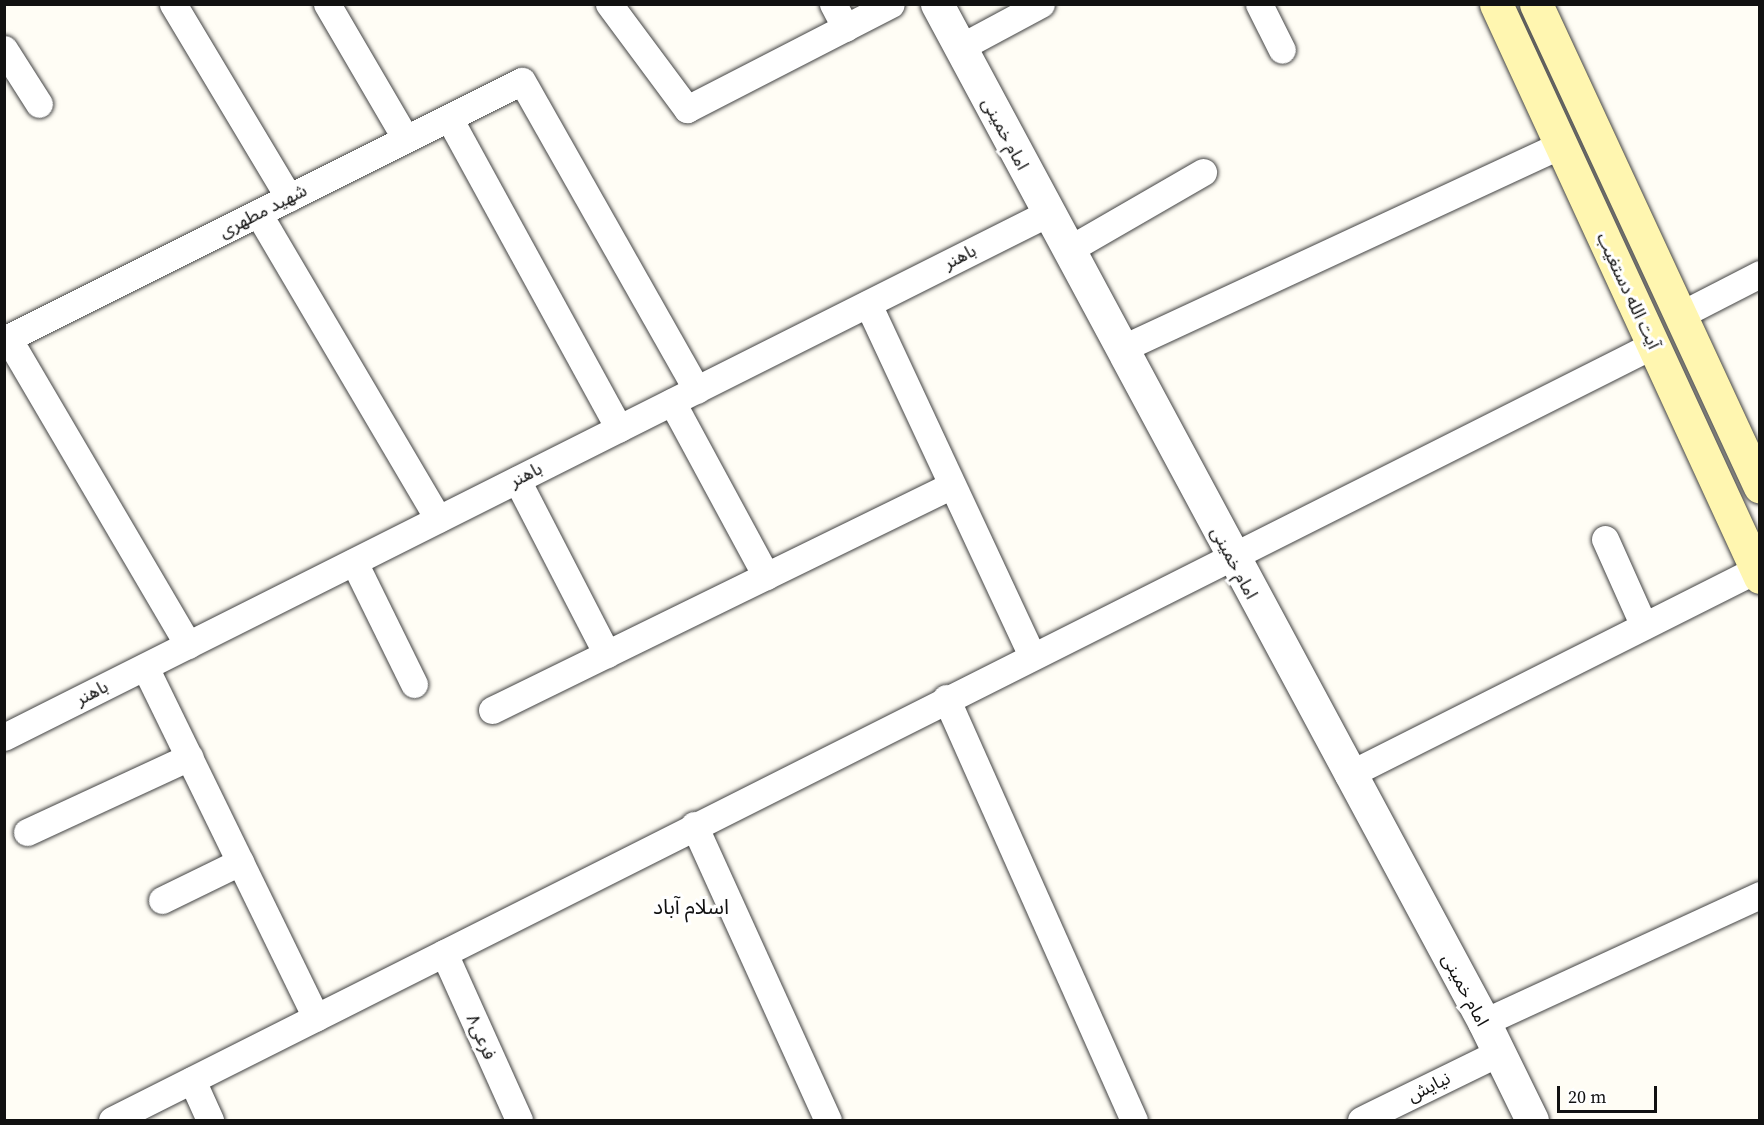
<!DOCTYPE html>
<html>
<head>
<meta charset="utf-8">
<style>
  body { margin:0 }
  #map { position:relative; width:1764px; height:1125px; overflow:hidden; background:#fffdf5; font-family:"Source Serif 4","Noto Sans Arabic",serif }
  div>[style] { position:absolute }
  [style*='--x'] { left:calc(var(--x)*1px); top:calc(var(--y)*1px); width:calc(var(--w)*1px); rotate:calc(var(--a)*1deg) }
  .roads { filter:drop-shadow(0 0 2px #444) drop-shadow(0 0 2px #444) }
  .minor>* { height:27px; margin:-13.5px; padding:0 13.5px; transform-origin:13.5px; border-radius:13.5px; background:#fff }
  .tertiary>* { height:33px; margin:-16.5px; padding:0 16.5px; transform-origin:16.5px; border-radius:16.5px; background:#fff }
  .secondary>* { height:33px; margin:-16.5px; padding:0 16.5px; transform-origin:16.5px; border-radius:16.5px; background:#fff6b0 }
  span { translate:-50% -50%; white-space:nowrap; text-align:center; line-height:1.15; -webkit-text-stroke:6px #fff; paint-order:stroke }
  .street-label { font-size:18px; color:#111 }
  .quarter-label { font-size:21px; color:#111 }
  .frame { position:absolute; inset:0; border:6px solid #111; pointer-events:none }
  .scale { position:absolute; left:1557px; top:1086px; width:100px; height:27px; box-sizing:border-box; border:3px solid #111; border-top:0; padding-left:8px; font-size:18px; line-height:21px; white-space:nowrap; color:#111; -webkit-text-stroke:4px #fff; paint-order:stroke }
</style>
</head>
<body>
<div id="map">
  <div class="roads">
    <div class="minor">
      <div style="--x:173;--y:4;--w:226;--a:59.1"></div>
      <div style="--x:327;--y:4;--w:156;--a:59.7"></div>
      <div style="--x:609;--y:4;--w:131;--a:53.4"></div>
      <div style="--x:687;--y:109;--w:229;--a:-27.2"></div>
      <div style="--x:833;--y:4;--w:27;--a:62"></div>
      <div style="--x:1259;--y:4;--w:51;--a:63.4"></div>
      <div style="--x:959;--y:48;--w:93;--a:-28.2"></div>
      <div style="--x:4;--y:49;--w:65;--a:57.5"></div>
      <div style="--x:449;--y:118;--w:354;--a:61.3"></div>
      <div style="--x:258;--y:213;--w:355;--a:59.5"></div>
      <div style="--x:1068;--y:250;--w:156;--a:-30"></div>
      <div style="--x:868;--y:304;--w:387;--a:65"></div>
      <div style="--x:1680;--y:315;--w:90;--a:-27.1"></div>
      <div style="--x:8;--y:338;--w:356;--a:59.6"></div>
      <div style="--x:4;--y:340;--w:579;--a:-26.57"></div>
      <div style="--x:522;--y:81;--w:355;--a:60.5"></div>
      <div style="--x:1121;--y:349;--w:485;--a:-24.9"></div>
      <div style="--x:672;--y:402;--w:198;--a:61.6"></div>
      <div style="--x:517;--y:480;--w:196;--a:62.7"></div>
      <div style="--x:1605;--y:539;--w:95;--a:65.9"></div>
      <div style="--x:354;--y:562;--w:136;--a:63.8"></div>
      <div style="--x:145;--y:667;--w:390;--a:64"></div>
      <div style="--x:946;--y:698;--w:462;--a:66"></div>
      <div style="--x:492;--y:710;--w:512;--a:-26.06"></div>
      <div style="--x:4;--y:737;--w:1168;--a:-26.65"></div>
      <div style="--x:1348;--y:775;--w:457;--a:-26.7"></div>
      <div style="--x:694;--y:825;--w:324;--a:65.6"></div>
      <div style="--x:27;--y:832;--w:179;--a:-24.8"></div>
      <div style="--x:162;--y:900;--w:87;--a:-26"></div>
      <div style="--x:444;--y:953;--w:183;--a:65.8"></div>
      <div style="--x:1484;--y:1022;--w:304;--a:-24.7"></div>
      <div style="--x:192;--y:1080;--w:44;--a:65.8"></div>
      <div style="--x:112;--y:1120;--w:1725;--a:-26.7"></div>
      <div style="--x:1361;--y:1120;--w:150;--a:-26.1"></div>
    </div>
    <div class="tertiary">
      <div style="--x:937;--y:4;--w:1156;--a:61.75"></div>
      <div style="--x:1484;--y:1022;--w:109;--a:63.9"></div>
    </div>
    <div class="secondary">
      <div style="--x:1496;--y:4;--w:631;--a:65.26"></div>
      <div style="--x:1536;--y:4;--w:532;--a:65.12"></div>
    </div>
  </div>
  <div class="street-label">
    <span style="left:1005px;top:134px;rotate:62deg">امام خمینی</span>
    <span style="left:263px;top:211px;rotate:-27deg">شهید مطهری</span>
    <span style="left:960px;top:257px;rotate:-27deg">باهنر</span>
    <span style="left:1628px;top:291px;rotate:65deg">آیت الله دستغیب</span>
    <span style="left:526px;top:475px;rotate:-27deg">باهنر</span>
    <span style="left:1234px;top:563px;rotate:62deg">امام خمینی</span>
    <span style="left:92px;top:693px;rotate:-27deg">باهنر</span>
    <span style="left:1465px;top:990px;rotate:62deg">امام خمینی</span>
    <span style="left:481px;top:1037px;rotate:66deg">فرعی۸</span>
    <span style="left:1429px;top:1087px;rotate:-26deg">نیایش</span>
  </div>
  <div class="quarter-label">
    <span style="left:691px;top:907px">اسلام آباد</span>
  </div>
  <div class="frame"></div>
  <div class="scale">20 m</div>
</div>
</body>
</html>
